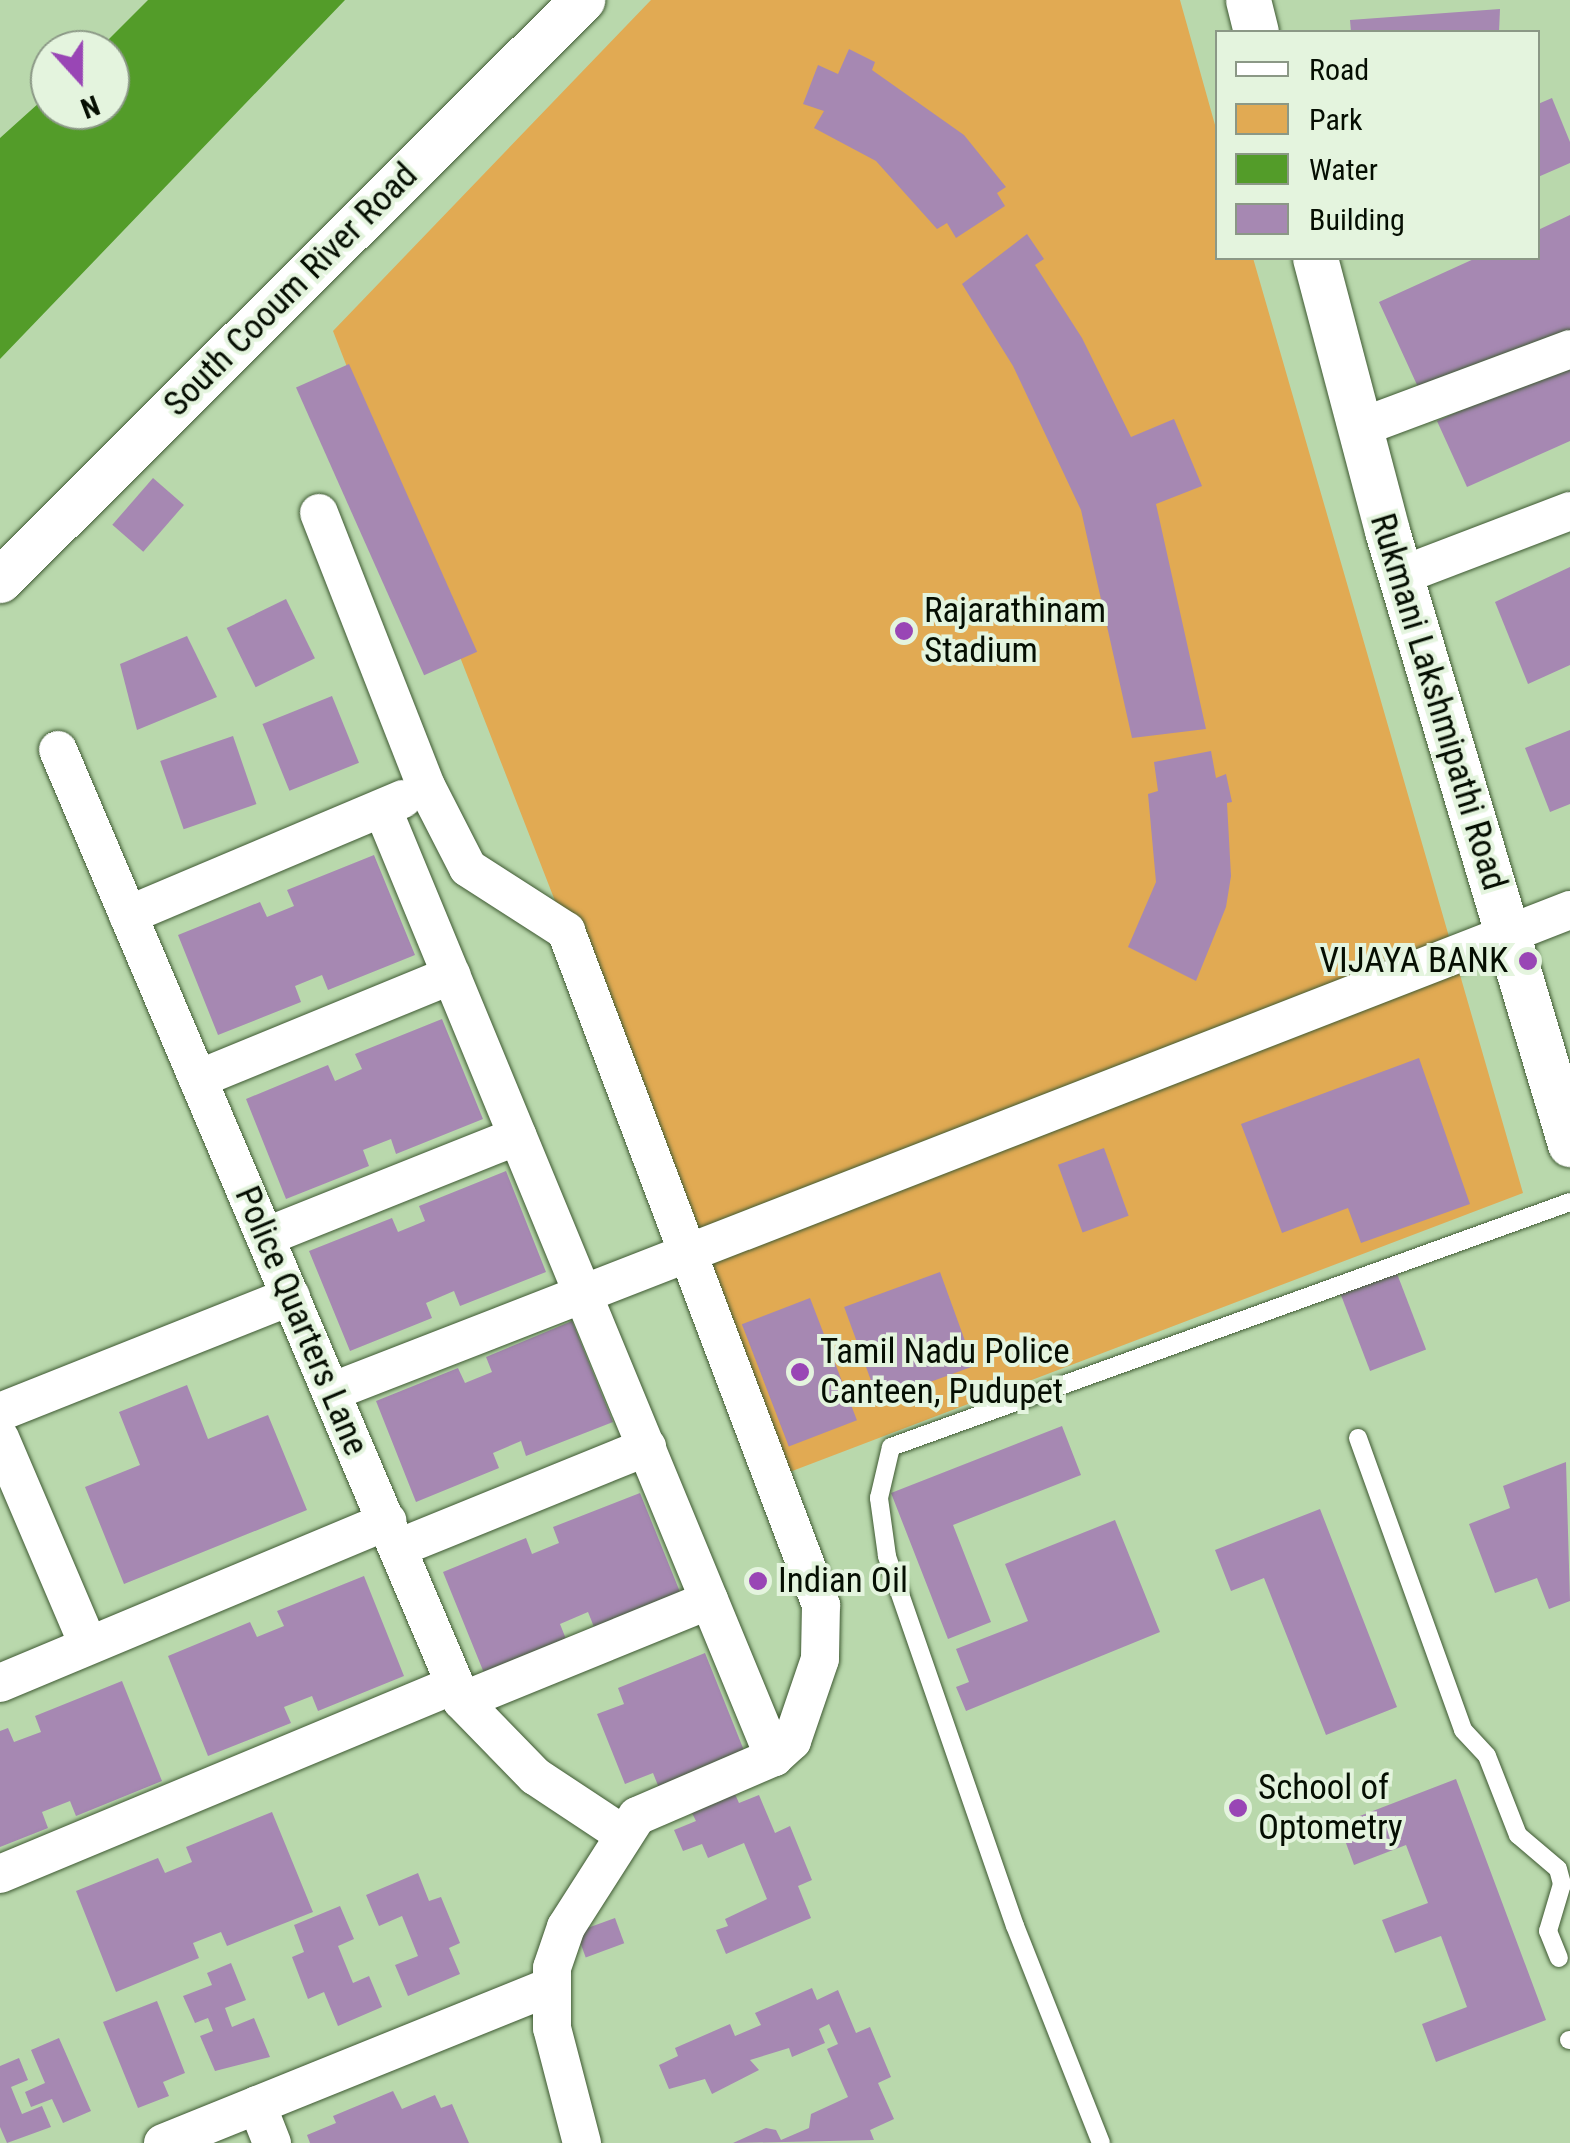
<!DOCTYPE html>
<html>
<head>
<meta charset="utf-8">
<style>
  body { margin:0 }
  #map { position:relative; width:1570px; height:2143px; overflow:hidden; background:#b9d8ac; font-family:"Roboto Condensed",sans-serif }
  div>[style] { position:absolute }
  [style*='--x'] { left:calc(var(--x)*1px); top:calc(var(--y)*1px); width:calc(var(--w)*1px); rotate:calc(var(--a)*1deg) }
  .green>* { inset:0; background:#e1aa53 }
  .water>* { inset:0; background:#539c29 }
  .building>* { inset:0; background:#a688b2; transform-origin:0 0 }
  .roads { filter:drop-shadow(0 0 2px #3f5a33) drop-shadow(0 0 2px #3f5a33) }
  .service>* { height:18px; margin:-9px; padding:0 9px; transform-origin:9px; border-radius:9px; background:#fff }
  .minor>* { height:38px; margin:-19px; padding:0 19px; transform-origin:19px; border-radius:19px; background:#fff }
  .tertiary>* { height:45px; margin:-22.5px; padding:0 22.5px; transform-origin:22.5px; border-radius:22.5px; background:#fff }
  .dots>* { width:28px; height:28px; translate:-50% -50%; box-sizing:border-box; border:5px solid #e4f4de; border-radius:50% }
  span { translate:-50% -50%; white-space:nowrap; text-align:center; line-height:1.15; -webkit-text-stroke:8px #e4f4de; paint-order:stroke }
  .street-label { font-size:35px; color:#050e02 }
  .poi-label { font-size:35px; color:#050e02 }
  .left { translate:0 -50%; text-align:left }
  .right { translate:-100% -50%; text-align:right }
  .legend { position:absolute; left:1215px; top:30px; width:325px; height:230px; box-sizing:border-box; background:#e4f4de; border:2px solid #8b9886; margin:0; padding:12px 18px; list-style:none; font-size:30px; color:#050e02 }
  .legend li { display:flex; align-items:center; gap:20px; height:50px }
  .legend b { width:50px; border:2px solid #8b9886 }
  .north { position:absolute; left:30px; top:30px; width:100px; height:100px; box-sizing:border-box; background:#e4f4de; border:2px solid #8b9886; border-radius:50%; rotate:159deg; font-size:28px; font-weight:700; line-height:40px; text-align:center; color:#050e02 }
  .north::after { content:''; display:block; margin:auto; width:35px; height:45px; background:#9946b5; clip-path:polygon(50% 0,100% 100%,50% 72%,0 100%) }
</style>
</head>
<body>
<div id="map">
  <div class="green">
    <div style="clip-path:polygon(651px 0,1180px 0,1217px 132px,1218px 258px,1253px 258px,1523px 1193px,787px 1473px,684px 1232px,333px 331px)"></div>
  </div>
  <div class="water">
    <div style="clip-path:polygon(148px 0,345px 0,0 359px,0 138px,50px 93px,50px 110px,110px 110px,110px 50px,98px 50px)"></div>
  </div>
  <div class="building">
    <div style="clip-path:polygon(1500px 9px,1499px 32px,1351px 32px,1350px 20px)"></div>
    <div style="clip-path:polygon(849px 49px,875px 62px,872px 70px,964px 135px,1006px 187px,997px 193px,1005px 206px,956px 238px,947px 223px,937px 229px,876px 161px,814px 128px,824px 111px,803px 104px,818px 65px,838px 74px)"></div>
    <div style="clip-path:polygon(1552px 98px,1570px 142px,1570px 163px,1538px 177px,1538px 104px)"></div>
    <div style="clip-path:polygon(1570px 215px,1570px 331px,1423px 398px,1379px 302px,1476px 258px,1538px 258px,1538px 230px)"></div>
    <div style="clip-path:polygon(1027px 234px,1044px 259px,1035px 265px,1082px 338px,1131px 437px,1174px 419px,1202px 486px,1156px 504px,1206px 729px,1132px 738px,1081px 510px,1013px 366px,962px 284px)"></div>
    <div style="clip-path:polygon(1570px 361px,1570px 441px,1467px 487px,1437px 421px)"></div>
    <div style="left:349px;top:364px;width:315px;height:58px;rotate:66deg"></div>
    <div style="left:153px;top:478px;width:41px;height:62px;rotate:41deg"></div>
    <div style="clip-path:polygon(1570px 567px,1570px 665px,1528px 684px,1495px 602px)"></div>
    <div style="left:286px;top:599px;width:66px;height:66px;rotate:64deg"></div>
    <div style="clip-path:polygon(187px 636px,217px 697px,137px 730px,120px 664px)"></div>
    <div style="left:332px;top:696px;width:72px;height:75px;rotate:68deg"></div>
    <div style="clip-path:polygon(1570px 730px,1570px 804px,1550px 812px,1525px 748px)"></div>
    <div style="left:233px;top:736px;width:72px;height:77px;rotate:71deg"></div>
    <div style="clip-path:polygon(1211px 751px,1216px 778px,1226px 774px,1232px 802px,1227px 803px,1231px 876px,1226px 907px,1196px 981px,1128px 947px,1156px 882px,1148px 794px,1158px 791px,1154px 762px)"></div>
    <div style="clip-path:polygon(374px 855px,415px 955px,328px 990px,322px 975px,295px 986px,301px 1002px,218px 1035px,178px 935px,260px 902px,267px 917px,294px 906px,287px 890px)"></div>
    <div style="clip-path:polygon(442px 1019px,483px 1119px,396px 1154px,391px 1139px,363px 1150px,369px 1166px,286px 1199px,246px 1099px,328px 1065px,335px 1081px,362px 1069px,355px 1054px)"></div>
    <div style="clip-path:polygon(1419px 1058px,1470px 1204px,1361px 1243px,1348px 1208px,1282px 1233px,1241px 1124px)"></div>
    <div style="left:1104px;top:1148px;width:72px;height:49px;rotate:70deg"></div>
    <div style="clip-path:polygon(506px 1171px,546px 1272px,460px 1306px,454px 1291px,426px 1303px,432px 1318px,350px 1351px,309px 1251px,392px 1218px,398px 1232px,425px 1221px,419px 1206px)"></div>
    <div style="left:1396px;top:1271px;width:84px;height:60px;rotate:69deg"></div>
    <div style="left:940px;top:1272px;width:100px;height:102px;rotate:70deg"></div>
    <div style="left:810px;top:1298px;width:131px;height:73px;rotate:69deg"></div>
    <div style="clip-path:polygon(572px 1321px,613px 1422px,526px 1456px,521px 1441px,493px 1453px,499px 1468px,416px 1502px,376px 1401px,458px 1368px,465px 1383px,492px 1372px,486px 1357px)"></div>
    <div style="clip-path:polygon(187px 1385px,208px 1439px,268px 1415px,307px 1510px,124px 1584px,85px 1487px,140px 1465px,119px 1412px)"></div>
    <div style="clip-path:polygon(1062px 1426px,1081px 1475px,953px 1525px,991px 1622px,948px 1639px,891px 1493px)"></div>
    <div style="clip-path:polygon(1566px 1462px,1570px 1601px,1549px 1609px,1537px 1578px,1495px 1593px,1469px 1524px,1510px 1508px,1503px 1486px)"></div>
    <div style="clip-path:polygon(640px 1493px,680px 1592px,594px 1627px,588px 1612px,560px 1624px,566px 1639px,484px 1673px,443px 1572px,526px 1538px,532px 1554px,559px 1543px,553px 1527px)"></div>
    <div style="clip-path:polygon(1320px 1509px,1397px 1707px,1326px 1735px,1264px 1578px,1231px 1591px,1215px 1550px)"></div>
    <div style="clip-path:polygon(1115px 1520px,1160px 1632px,966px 1711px,956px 1687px,969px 1682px,956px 1649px,1028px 1621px,1005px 1564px)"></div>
    <div style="clip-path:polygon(364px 1576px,404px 1676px,318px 1711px,312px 1696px,284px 1707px,291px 1723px,208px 1756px,168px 1656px,250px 1622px,257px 1637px,284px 1626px,277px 1611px)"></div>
    <div style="clip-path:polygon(705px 1653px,745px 1753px,659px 1788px,653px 1773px,625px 1784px,597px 1714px,624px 1704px,618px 1688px)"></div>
    <div style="clip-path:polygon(122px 1681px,162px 1781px,76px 1816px,70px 1801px,42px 1812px,48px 1828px,0 1847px,0 1731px,8px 1728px,14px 1742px,41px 1732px,35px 1716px)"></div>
    <div style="clip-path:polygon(1456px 1779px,1546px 2020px,1436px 2062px,1422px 2024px,1467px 2007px,1441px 1936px,1395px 1953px,1382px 1920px,1428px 1903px,1406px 1845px,1354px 1865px,1339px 1824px)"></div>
    <div style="clip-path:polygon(734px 1792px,739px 1803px,759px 1795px,775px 1833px,790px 1826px,812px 1880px,798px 1886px,811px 1918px,726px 1954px,716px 1930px,728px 1926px,725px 1919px,767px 1899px,744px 1843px,708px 1858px,702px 1844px,683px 1851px,674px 1830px,696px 1821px,691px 1811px)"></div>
    <div style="clip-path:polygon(272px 1812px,313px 1912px,227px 1946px,221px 1932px,193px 1943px,199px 1958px,116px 1992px,76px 1891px,158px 1858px,165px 1873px,192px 1862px,186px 1847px)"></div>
    <div style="clip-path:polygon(418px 1873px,429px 1901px,441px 1897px,460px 1943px,449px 1948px,460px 1974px,408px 1996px,395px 1965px,418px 1956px,402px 1916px,379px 1926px,366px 1895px)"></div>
    <div style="clip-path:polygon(340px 1906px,354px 1939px,338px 1946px,353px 1983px,369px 1976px,382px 2007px,338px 2026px,324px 1992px,308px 1999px,292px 1957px,304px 1952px,294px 1925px)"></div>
    <div style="left:615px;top:1918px;width:27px;height:41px;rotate:70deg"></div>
    <div style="clip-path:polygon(231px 1963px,246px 2000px,225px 2008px,232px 2027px,254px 2018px,270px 2057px,215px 2071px,200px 2036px,213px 2031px,208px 2018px,195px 2023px,183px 1996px,212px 1985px,207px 1973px)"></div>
    <div style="clip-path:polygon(812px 1988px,817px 2000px,838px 1990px,856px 2033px,870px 2027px,891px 2077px,878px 2083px,894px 2119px,870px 2130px,874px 2140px,733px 2143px,766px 2128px,776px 2130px,781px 2140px,809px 2128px,811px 2114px,848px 2097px,827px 2049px,838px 2044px,829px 2024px,819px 2029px,825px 2043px,792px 2057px,789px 2048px,750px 2060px,759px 2070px,712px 2094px,705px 2079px,669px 2089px,659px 2065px,678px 2056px,675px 2048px,730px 2024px,735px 2036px,761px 2025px,755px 2013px)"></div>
    <div style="clip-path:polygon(157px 2001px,185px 2073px,163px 2082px,169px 2096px,138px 2108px,103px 2022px)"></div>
    <div style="clip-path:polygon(59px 2038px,91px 2111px,63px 2123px,52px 2099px,31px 2107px,25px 2092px,45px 2083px,31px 2050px)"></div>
    <div style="clip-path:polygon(19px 2058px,28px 2080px,11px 2087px,22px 2114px,42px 2106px,51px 2127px,7px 2143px,0 2127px,0 2066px)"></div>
    <div style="clip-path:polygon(393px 2091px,402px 2109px,435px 2095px,441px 2108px,452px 2104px,469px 2143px,310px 2143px,307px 2135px,336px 2123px,333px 2116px)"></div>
  </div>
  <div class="roads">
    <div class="service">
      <div style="--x:1358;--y:1438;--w:310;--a:70.2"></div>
      <div style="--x:1463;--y:1730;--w:35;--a:47"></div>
      <div style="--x:1487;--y:1756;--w:85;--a:68.6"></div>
      <div style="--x:1518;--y:1835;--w:52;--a:40.4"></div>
      <div style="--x:1558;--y:1869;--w:16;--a:75"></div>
      <div style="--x:1562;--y:1884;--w:49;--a:106.6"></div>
      <div style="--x:1548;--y:1931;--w:29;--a:68"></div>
      <div style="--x:1569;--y:2040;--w:1;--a:0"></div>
      <div style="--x:1101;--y:2143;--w:233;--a:-111.6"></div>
      <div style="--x:1015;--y:1926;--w:392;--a:-109.1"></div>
      <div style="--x:887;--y:1556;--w:59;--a:-97.9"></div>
      <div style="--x:879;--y:1498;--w:52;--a:-76.8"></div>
      <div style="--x:891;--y:1447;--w:722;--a:-19.84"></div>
    </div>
    <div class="minor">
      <div style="--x:1359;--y:428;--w:225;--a:-20.5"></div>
      <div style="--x:319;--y:513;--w:293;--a:68.6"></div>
      <div style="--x:426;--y:786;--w:92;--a:62.9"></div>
      <div style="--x:468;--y:868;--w:117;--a:32.7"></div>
      <div style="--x:566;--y:931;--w:721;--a:69.28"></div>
      <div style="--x:821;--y:1605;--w:54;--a:91.1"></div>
      <div style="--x:820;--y:1659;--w:87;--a:108.9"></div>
      <div style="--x:792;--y:1741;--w:24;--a:138"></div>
      <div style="--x:774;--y:1757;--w:149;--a:156.7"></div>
      <div style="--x:637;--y:1816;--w:132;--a:122.6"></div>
      <div style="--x:566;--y:1927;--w:43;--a:108.9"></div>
      <div style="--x:552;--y:1968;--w:60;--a:90"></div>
      <div style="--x:552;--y:2028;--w:119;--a:75.4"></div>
      <div style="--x:1400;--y:576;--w:182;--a:-20.9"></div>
      <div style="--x:58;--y:750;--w:1033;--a:66.98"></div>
      <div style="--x:462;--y:1701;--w:105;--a:45.8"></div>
      <div style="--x:535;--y:1776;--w:103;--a:33.5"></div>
      <div style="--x:383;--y:810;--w:1025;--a:67.57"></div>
      <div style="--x:128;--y:915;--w:298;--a:-22.9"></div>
      <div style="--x:198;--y:1079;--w:274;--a:-22.3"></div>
      <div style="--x:265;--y:1237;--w:272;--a:-21.8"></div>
      <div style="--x:331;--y:1392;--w:1329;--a:-21.26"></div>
      <div style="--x:0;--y:1412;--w:313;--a:-21.7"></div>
      <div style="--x:0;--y:1438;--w:224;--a:66.9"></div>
      <div style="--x:398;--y:1548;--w:269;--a:-22.1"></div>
      <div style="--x:0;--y:1683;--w:420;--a:-22.7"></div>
      <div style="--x:462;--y:1701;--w:267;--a:-22.2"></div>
      <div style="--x:0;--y:1874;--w:493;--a:-22.6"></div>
      <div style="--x:257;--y:2105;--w:41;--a:68.5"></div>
      <div style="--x:163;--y:2143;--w:417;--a:-22"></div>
    </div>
    <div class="tertiary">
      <div style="--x:1248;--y:0;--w:33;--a:76"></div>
      <div style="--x:1315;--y:258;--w:282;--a:75.2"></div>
      <div style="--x:1387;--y:531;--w:640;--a:73.38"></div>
      <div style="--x:0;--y:580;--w:822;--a:-44.9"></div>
    </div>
  </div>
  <div class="dots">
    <div style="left:904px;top:631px;background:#9946b5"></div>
    <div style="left:1528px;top:961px;background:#9946b5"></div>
    <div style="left:800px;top:1372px;background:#9946b5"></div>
    <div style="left:758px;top:1581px;background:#9946b5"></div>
    <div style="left:1238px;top:1808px;background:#9946b5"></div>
  </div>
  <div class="street-label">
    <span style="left:291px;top:290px;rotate:-45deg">South Cooum River Road</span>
    <span style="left:1438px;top:702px;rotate:73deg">Rukmani Lakshmipathi Road</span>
    <span style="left:301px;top:1321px;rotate:67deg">Police Quarters Lane</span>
  </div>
  <div class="poi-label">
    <span class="left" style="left:924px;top:631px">Rajarathinam<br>Stadium</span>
    <span class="right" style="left:1508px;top:961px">VIJAYA BANK</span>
    <span class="left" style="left:820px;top:1372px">Tamil Nadu Police<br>Canteen, Pudupet</span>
    <span class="left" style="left:778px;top:1581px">Indian Oil</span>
    <span class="left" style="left:1258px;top:1808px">School of<br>Optometry</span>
  </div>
  <ul class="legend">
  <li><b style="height:12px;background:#fff"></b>Road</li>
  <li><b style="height:28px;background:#e1aa53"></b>Park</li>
  <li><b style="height:28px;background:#539c29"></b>Water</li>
  <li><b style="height:28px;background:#a688b2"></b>Building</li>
  </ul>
  <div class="north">N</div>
</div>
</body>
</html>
